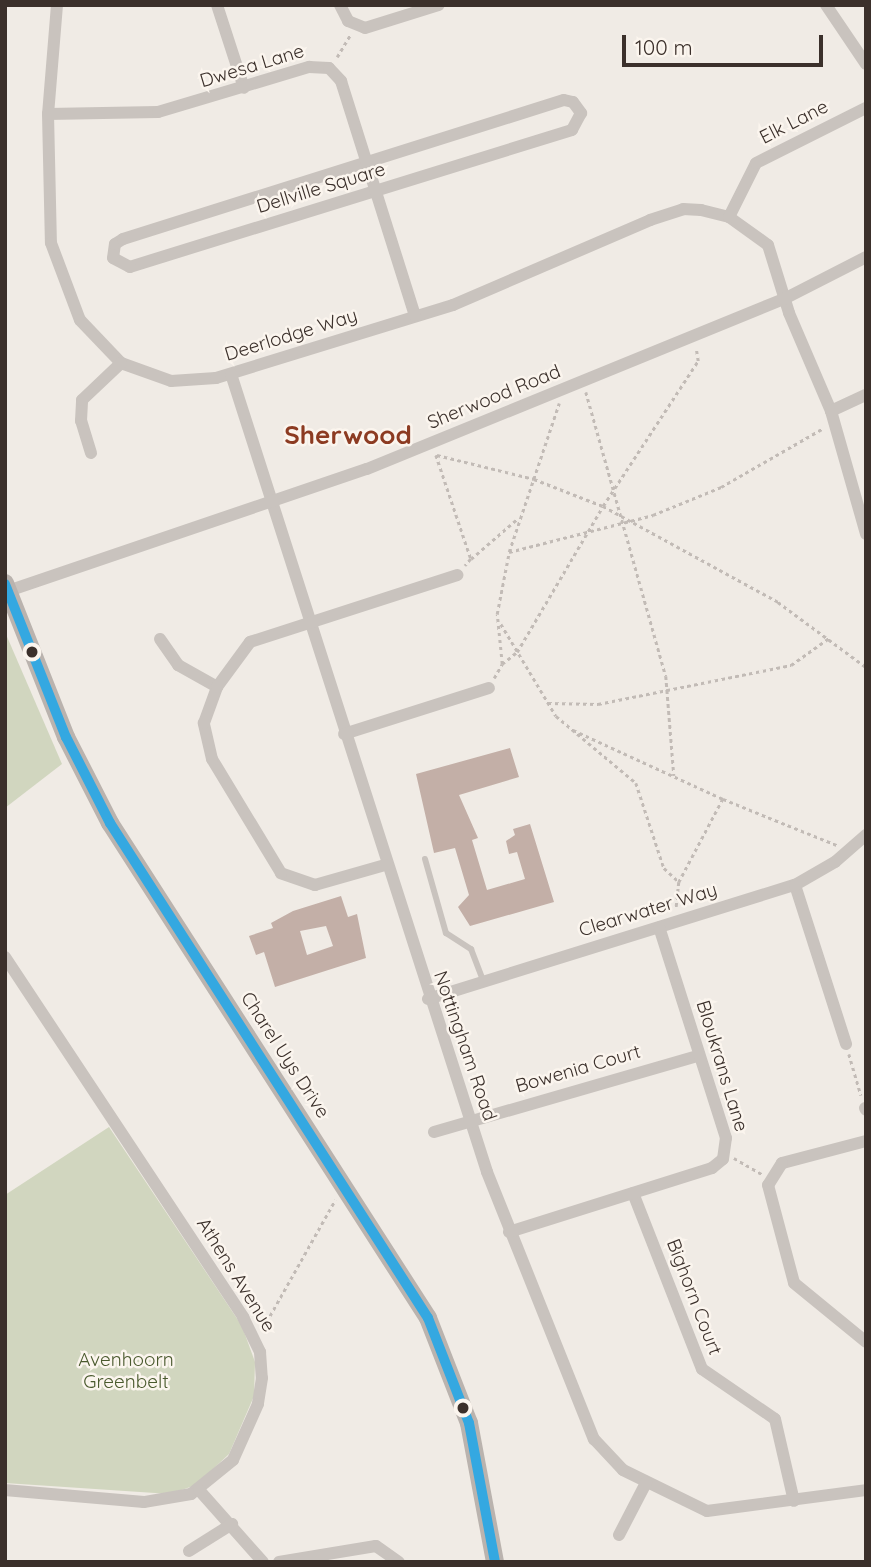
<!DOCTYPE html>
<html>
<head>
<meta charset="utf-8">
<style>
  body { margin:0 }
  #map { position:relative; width:871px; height:1567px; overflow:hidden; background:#f0ebe5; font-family:Quicksand,sans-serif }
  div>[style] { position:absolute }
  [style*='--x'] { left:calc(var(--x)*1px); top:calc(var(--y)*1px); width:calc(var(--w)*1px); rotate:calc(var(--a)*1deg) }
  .green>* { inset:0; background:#d1d6bf }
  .building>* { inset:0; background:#c3afa7 }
  .path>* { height:2.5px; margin-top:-1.25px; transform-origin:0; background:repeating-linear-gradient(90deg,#c2bbb6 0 3.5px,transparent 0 7px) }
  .lane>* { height:6px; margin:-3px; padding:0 3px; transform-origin:3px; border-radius:3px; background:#c9c3be }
  .street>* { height:12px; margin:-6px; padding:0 6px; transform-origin:6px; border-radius:6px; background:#c9c3be }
  .secondary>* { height:18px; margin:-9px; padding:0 9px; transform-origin:9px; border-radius:9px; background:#bab3ae }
  .bus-1>* { height:10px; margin:-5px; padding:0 5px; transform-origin:5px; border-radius:5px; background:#34a8e1 }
  .dots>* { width:19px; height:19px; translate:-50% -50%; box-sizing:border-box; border:4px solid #fbf5ee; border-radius:50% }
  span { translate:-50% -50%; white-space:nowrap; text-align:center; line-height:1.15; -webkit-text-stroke:5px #fbf5ee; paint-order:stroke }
  .street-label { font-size:19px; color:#3b302b }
  .park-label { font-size:19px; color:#4a5a2e }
  .district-label { font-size:26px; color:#8c3b22; font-weight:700 }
  .frame { position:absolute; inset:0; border:7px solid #3b302b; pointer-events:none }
  .scale { position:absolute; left:622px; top:35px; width:201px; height:32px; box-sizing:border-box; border:4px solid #3b302b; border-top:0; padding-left:9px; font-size:21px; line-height:24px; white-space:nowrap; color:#3b302b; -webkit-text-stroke:5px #fbf5ee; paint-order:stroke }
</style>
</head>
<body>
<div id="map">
  <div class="green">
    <div style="clip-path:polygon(5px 632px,62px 764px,5px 808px)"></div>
    <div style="clip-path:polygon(109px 1127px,242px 1326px,255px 1362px,254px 1396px,229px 1454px,196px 1485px,170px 1494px,5px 1483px,5px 1195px)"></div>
  </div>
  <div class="building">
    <div style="clip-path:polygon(510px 748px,519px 777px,459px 795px,478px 838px,472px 840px,487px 890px,525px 879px,517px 852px,509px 854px,506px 841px,515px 835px,513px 829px,530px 824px,554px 902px,470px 926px,458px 907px,469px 895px,455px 848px,434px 853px,416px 774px)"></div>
    <div style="clip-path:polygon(evenodd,341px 896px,348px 917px,357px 914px,366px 958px,275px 987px,264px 952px,256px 955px,249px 936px,273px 928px,271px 923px,293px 911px,341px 896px,326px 926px,333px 946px,307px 955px,300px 931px,326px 926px)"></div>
  </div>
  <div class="path">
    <div style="--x:337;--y:57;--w:26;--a:-59"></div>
    <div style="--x:586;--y:392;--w:295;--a:74.3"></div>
    <div style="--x:666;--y:676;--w:100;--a:85.4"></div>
    <div style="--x:436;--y:455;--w:110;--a:71.4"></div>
    <div style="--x:471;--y:559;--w:9;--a:131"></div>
    <div style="--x:437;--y:455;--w:100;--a:13.9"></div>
    <div style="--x:534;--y:479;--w:74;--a:21.4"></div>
    <div style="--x:603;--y:506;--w:200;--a:28.7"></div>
    <div style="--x:778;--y:602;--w:109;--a:36.5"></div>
    <div style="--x:509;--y:552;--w:149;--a:-14.4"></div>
    <div style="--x:653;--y:515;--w:74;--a:-22.4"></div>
    <div style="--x:721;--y:487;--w:116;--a:-29.9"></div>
    <div style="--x:471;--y:559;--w:60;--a:-40.9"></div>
    <div style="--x:501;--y:624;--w:107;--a:59.1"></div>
    <div style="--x:556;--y:716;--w:104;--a:39.9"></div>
    <div style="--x:636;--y:783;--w:89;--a:71.8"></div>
    <div style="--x:664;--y:868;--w:21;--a:43"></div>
    <div style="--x:679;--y:882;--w:27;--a:96"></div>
    <div style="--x:502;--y:664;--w:19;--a:-39"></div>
    <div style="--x:517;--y:652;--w:169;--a:-59.5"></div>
    <div style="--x:603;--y:506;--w:173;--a:-56.8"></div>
    <div style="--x:698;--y:361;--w:13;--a:-99"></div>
    <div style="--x:494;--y:678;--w:16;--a:-60"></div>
    <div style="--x:502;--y:664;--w:50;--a:-95.7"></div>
    <div style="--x:497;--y:614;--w:63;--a:-79"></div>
    <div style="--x:509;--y:552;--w:157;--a:-71.4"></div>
    <div style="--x:548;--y:703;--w:50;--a:1.1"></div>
    <div style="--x:598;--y:704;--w:197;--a:-11.4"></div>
    <div style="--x:791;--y:665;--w:47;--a:-35.4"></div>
    <div style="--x:573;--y:730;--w:165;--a:24.7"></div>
    <div style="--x:723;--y:799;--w:94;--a:117.9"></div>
    <div style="--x:723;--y:799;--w:123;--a:22"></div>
    <div style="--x:849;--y:1054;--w:43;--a:73.7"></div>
    <div style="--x:734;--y:1158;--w:32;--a:30"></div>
    <div style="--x:263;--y:1328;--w:147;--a:-60.6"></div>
  </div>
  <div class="lane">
    <div style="--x:425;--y:859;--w:77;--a:74.2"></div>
    <div style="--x:446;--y:933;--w:30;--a:33"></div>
    <div style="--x:471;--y:949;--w:34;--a:69"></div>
  </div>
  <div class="street">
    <div style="--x:57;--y:5;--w:109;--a:94.7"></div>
    <div style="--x:48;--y:114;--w:129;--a:88.7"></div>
    <div style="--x:51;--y:243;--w:82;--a:69.4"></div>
    <div style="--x:80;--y:320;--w:59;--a:46.4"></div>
    <div style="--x:121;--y:363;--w:53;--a:19.8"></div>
    <div style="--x:171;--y:381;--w:45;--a:-3.8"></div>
    <div style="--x:216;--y:378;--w:248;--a:-17.1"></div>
    <div style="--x:453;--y:305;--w:215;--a:-23.3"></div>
    <div style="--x:650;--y:220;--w:35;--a:-18"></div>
    <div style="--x:683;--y:209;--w:18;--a:3"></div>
    <div style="--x:701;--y:210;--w:29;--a:14"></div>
    <div style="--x:729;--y:217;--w:48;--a:35.7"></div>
    <div style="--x:768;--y:245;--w:71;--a:72.8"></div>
    <div style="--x:789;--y:313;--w:107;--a:66.8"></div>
    <div style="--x:831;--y:411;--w:128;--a:74.1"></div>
    <div style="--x:217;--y:5;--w:87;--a:72"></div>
    <div style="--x:340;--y:5;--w:18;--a:63"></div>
    <div style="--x:348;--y:21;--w:18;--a:22"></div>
    <div style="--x:365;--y:28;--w:77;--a:-17.3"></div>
    <div style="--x:826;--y:5;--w:71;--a:55.9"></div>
    <div style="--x:564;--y:100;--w:9;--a:13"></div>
    <div style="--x:573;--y:102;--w:14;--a:54"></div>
    <div style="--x:581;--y:113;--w:19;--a:118"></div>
    <div style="--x:572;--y:130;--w:463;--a:162.8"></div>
    <div style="--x:130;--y:267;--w:19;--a:-152"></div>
    <div style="--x:113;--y:258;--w:14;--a:-82"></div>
    <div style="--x:115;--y:244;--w:9;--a:-32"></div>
    <div style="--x:123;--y:239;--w:462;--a:-17.5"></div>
    <div style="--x:48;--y:114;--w:110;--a:-1"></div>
    <div style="--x:158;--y:112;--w:158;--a:-16.6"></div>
    <div style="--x:309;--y:67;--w:20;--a:3"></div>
    <div style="--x:329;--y:68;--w:18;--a:47"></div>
    <div style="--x:341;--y:81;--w:246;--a:72.5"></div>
    <div style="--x:729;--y:217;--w:60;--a:-63.4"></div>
    <div style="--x:756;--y:163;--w:123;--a:-26.6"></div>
    <div style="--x:231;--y:374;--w:838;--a:72.21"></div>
    <div style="--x:487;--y:1172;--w:288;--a:68.2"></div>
    <div style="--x:594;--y:1439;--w:42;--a:46.9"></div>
    <div style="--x:623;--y:1470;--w:93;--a:26"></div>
    <div style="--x:707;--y:1511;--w:160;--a:-7.5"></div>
    <div style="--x:831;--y:411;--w:38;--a:-25"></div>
    <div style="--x:91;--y:453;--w:34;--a:-107"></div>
    <div style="--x:81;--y:421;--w:21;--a:-87"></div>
    <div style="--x:82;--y:400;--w:54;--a:-43.5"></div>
    <div style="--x:5;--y:592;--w:382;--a:-18.8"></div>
    <div style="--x:367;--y:469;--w:450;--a:-22.2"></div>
    <div style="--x:784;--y:299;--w:92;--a:-27.1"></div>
    <div style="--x:160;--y:639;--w:32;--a:55"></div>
    <div style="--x:178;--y:665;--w:45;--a:29.4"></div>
    <div style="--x:344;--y:734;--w:152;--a:-17.6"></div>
    <div style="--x:385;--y:865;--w:73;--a:164.1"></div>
    <div style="--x:315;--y:885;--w:36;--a:-161"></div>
    <div style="--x:281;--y:873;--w:133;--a:-121.2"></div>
    <div style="--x:212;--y:759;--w:37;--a:-103"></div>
    <div style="--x:204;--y:723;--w:38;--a:-70"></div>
    <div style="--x:217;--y:687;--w:56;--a:-53.7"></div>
    <div style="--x:250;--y:642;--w:218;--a:-17.9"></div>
    <div style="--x:795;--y:885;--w:167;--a:72.2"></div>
    <div style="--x:5;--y:957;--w:432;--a:56.5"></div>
    <div style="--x:243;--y:1317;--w:39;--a:64"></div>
    <div style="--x:260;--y:1352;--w:26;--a:86"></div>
    <div style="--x:262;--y:1378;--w:26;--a:99"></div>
    <div style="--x:258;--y:1404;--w:61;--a:114.1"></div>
    <div style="--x:233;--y:1460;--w:54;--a:141"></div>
    <div style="--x:191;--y:1494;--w:48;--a:170.3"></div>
    <div style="--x:144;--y:1502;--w:140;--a:-175.1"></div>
    <div style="--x:428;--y:999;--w:384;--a:-17.3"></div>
    <div style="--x:795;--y:885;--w:46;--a:-29.9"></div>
    <div style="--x:835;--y:862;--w:41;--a:-41.1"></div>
    <div style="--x:865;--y:1108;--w:2;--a:63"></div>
    <div style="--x:434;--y:1132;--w:275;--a:-16.1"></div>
    <div style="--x:866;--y:1141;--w:87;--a:165.3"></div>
    <div style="--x:782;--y:1163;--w:26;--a:122"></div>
    <div style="--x:768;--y:1185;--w:101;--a:75.1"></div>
    <div style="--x:794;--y:1283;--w:93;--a:39.3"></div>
    <div style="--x:633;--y:1193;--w:189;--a:68.6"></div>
    <div style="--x:702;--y:1369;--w:88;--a:34.4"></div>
    <div style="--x:775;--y:1419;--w:84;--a:77"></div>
    <div style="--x:509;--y:1232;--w:213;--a:-17.5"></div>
    <div style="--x:712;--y:1168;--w:14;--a:-39"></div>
    <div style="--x:723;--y:1159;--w:21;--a:-82"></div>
    <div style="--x:726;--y:1138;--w:221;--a:-107.6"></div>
    <div style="--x:199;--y:1490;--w:96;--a:48.4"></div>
    <div style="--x:619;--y:1535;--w:59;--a:-62.6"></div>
    <div style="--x:189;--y:1551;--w:51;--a:-32.1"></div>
    <div style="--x:279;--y:1562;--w:98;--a:-9.4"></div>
    <div style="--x:376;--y:1546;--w:28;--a:35"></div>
  </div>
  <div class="secondary">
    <div style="--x:5;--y:583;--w:166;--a:68.4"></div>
    <div style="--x:66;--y:737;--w:97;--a:62.9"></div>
    <div style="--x:110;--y:823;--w:588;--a:57.28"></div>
    <div style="--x:428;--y:1318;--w:113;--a:68.7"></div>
    <div style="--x:469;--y:1423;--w:141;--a:79.4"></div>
  </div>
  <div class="bus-1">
    <div style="--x:5;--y:584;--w:165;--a:68.3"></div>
    <div style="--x:66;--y:737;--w:97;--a:62.9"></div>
    <div style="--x:110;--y:823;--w:588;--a:57.28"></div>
    <div style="--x:428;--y:1318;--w:113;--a:68.7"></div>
    <div style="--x:469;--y:1423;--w:141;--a:79.4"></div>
  </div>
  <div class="dots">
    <div style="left:32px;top:652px;background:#3b302b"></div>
    <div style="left:463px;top:1408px;background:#3b302b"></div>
  </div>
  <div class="street-label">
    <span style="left:252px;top:66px;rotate:-17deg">Dwesa Lane</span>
    <span style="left:794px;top:122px;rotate:-27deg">Elk Lane</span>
    <span style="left:321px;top:188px;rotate:-17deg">Dellville Square</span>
    <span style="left:291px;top:335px;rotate:-17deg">Deerlodge Way</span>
    <span style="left:494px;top:397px;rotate:-22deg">Sherwood Road</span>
    <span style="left:648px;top:910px;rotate:-17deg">Clearwater Way</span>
    <span style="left:465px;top:1046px;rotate:71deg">Nottingham Road</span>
    <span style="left:285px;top:1055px;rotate:57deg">Charel Uys Drive</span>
    <span style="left:722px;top:1066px;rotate:73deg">Bloukrans Lane</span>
    <span style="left:578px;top:1069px;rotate:-16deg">Bowenia Court</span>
    <span style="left:236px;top:1275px;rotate:58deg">Athens Avenue</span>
    <span style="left:694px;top:1297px;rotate:69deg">Bighorn Court</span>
  </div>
  <div class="park-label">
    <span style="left:126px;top:1371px">Avenhoorn<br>Greenbelt</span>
  </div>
  <div class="district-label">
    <span style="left:348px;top:435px">Sherwood</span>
  </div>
  <div class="frame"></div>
  <div class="scale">100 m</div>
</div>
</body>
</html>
